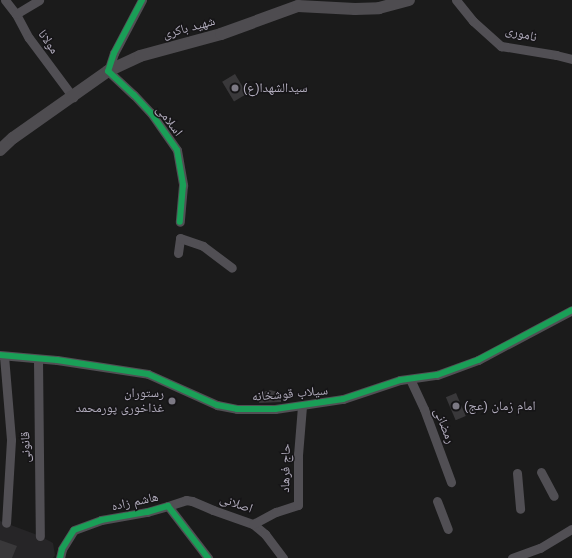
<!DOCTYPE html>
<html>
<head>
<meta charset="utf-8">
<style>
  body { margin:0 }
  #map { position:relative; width:572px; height:558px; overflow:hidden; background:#1b1b1b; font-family:Helvetica,"Noto Naskh Arabic",sans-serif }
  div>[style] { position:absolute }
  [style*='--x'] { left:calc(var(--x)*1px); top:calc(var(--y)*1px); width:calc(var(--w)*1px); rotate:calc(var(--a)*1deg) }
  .built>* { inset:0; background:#262527 }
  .building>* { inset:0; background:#39383a; transform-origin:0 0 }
  .minor>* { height:9px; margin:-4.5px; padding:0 4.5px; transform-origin:4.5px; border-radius:4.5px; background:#514f54 }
  .major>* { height:12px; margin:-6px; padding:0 6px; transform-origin:6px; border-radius:6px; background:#4e4c50 }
  .cycleway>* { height:6px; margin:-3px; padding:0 3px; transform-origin:3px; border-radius:3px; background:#1a9f57 }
  .dots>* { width:11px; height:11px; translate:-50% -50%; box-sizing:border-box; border:2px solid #161517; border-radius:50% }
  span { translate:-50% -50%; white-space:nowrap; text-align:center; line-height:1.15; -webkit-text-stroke:3px #161517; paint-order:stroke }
  .street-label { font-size:13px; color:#b1acbc }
  .poi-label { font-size:13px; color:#b1acbc }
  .left { translate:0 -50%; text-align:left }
  .right { translate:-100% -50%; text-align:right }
</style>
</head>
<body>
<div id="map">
  <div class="built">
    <div style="clip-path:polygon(0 521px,40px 536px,53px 543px,55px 555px,53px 558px,0 558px)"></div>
  </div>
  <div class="building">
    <div style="left:235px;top:74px;width:23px;height:15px;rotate:59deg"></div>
    <div style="clip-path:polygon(270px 390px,281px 393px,281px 402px,259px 403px,260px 393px)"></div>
    <div style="left:456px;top:393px;width:25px;height:11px;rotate:67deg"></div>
    <div style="clip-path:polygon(0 540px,17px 546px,12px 558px,0 558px)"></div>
  </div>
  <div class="minor">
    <div style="--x:5;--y:0;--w:18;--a:52"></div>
    <div style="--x:16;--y:14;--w:27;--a:62"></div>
    <div style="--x:29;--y:38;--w:74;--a:53.3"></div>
    <div style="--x:142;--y:0;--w:60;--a:117.8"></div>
    <div style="--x:114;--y:53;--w:19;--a:108"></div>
    <div style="--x:108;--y:71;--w:35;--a:43"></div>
    <div style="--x:134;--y:95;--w:25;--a:47"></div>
    <div style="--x:151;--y:113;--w:45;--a:54.9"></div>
    <div style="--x:177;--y:150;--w:36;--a:80"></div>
    <div style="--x:183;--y:185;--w:37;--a:95"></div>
    <div style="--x:456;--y:0;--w:27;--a:51"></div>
    <div style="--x:473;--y:21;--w:38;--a:42"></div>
    <div style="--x:501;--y:46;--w:56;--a:9.3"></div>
    <div style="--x:556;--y:55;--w:16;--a:14"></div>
    <div style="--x:16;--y:14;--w:27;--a:-31"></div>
    <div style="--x:178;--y:253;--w:15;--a:-82"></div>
    <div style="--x:180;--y:238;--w:24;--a:19"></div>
    <div style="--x:203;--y:246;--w:36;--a:37"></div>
    <div style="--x:0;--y:355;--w:57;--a:5"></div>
    <div style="--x:57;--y:360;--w:92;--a:8.7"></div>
    <div style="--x:148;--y:374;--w:76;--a:24.2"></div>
    <div style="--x:217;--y:405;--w:20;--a:11"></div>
    <div style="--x:237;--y:409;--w:38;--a:0"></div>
    <div style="--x:275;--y:409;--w:69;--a:-8.4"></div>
    <div style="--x:343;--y:399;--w:60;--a:-18.4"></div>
    <div style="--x:400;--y:380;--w:37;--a:-8"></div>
    <div style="--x:437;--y:375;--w:44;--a:-20.1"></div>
    <div style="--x:478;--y:360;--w:106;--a:-28"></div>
    <div style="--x:4;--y:356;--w:84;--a:85.2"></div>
    <div style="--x:11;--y:440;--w:83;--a:93.4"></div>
    <div style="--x:38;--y:359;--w:177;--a:89.4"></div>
    <div style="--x:410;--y:379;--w:33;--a:65"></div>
    <div style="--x:424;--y:409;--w:78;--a:69.7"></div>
    <div style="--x:541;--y:472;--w:27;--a:62"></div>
    <div style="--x:517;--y:473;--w:36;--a:85"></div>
    <div style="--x:437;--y:501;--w:30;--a:69"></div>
    <div style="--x:168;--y:506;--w:19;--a:-18"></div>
    <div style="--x:186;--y:500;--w:6;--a:9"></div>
    <div style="--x:192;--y:501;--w:23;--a:23"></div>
    <div style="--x:213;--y:510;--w:42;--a:19.3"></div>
    <div style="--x:253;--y:524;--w:16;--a:40"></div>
    <div style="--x:265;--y:534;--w:30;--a:53"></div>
    <div style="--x:253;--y:524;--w:26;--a:-28"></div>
    <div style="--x:276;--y:512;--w:23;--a:-18"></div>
    <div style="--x:298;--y:505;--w:50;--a:-90"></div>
    <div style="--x:298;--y:455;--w:49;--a:-85.3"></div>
    <div style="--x:60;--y:558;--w:9;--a:-77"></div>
    <div style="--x:62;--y:549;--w:22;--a:-58"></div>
    <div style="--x:74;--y:530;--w:29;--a:-20"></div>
    <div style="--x:101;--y:520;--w:47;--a:-9.9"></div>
    <div style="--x:147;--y:512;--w:22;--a:-16"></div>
    <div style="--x:168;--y:506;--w:66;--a:52.4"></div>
    <div style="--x:512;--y:558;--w:30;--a:-20"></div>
    <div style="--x:540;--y:548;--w:37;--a:-31"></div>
  </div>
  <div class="major">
    <div style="--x:0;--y:150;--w:18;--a:-43"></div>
    <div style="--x:13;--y:138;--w:116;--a:-35.2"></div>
    <div style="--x:108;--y:71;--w:35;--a:-25"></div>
    <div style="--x:140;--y:56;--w:84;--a:-15.2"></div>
    <div style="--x:221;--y:34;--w:82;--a:-20"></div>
    <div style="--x:298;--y:6;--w:57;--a:3"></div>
    <div style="--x:355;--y:9;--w:24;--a:-2"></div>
    <div style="--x:379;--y:8;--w:31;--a:-15"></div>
  </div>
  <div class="cycleway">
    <div style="--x:142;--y:0;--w:60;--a:117.8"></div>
    <div style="--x:114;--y:53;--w:19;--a:108"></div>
    <div style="--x:108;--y:71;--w:35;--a:43"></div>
    <div style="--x:134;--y:95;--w:25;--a:47"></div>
    <div style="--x:151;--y:113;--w:45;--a:54.9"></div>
    <div style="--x:177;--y:150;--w:36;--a:80"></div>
    <div style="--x:183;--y:185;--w:37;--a:95"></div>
    <div style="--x:0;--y:355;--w:57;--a:5"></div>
    <div style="--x:57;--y:360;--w:92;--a:8.7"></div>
    <div style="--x:148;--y:374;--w:76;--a:24.2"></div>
    <div style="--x:217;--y:405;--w:20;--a:11"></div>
    <div style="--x:237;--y:409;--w:38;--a:0"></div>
    <div style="--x:275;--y:409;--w:69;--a:-8.4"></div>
    <div style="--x:343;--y:399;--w:60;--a:-18.4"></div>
    <div style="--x:400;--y:380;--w:37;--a:-8"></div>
    <div style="--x:437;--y:375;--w:44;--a:-20.1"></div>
    <div style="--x:478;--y:360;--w:106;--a:-28"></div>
    <div style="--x:60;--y:558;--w:9;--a:-77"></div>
    <div style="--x:62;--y:549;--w:22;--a:-58"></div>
    <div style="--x:74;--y:530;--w:29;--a:-20"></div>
    <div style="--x:101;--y:520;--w:47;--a:-9.9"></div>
    <div style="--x:147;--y:512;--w:22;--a:-16"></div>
    <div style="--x:168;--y:506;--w:66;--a:52.4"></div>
  </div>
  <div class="dots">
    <div style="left:235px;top:88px;background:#7c7984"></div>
    <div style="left:172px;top:401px;background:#7c7984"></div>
    <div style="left:456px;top:406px;background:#7c7984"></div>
  </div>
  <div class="street-label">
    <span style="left:189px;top:28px;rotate:-15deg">شهید باکری</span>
    <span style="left:521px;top:34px;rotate:14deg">ناموری</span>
    <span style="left:48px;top:42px;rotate:55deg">مولانا</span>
    <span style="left:169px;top:121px;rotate:53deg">اسلامی</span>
    <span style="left:290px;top:394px;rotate:-5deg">سیلاب قوشخانه</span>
    <span style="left:444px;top:426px;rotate:69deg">رمضانی</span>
    <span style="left:26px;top:447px;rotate:-91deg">قانونی</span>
    <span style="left:286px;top:468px;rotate:-89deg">حاج فرهاد</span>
    <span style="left:135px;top:502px;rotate:-12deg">هاشم زاده</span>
    <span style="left:236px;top:504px;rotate:19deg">اصلانی</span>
  </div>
  <div class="poi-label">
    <span class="left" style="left:243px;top:88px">سیدالشهدا(ع)</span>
    <span class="right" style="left:164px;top:401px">رستوران<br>غذاخوری پورمحمد</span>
    <span class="left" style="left:464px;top:406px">امام زمان (عج)</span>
  </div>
</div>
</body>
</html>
